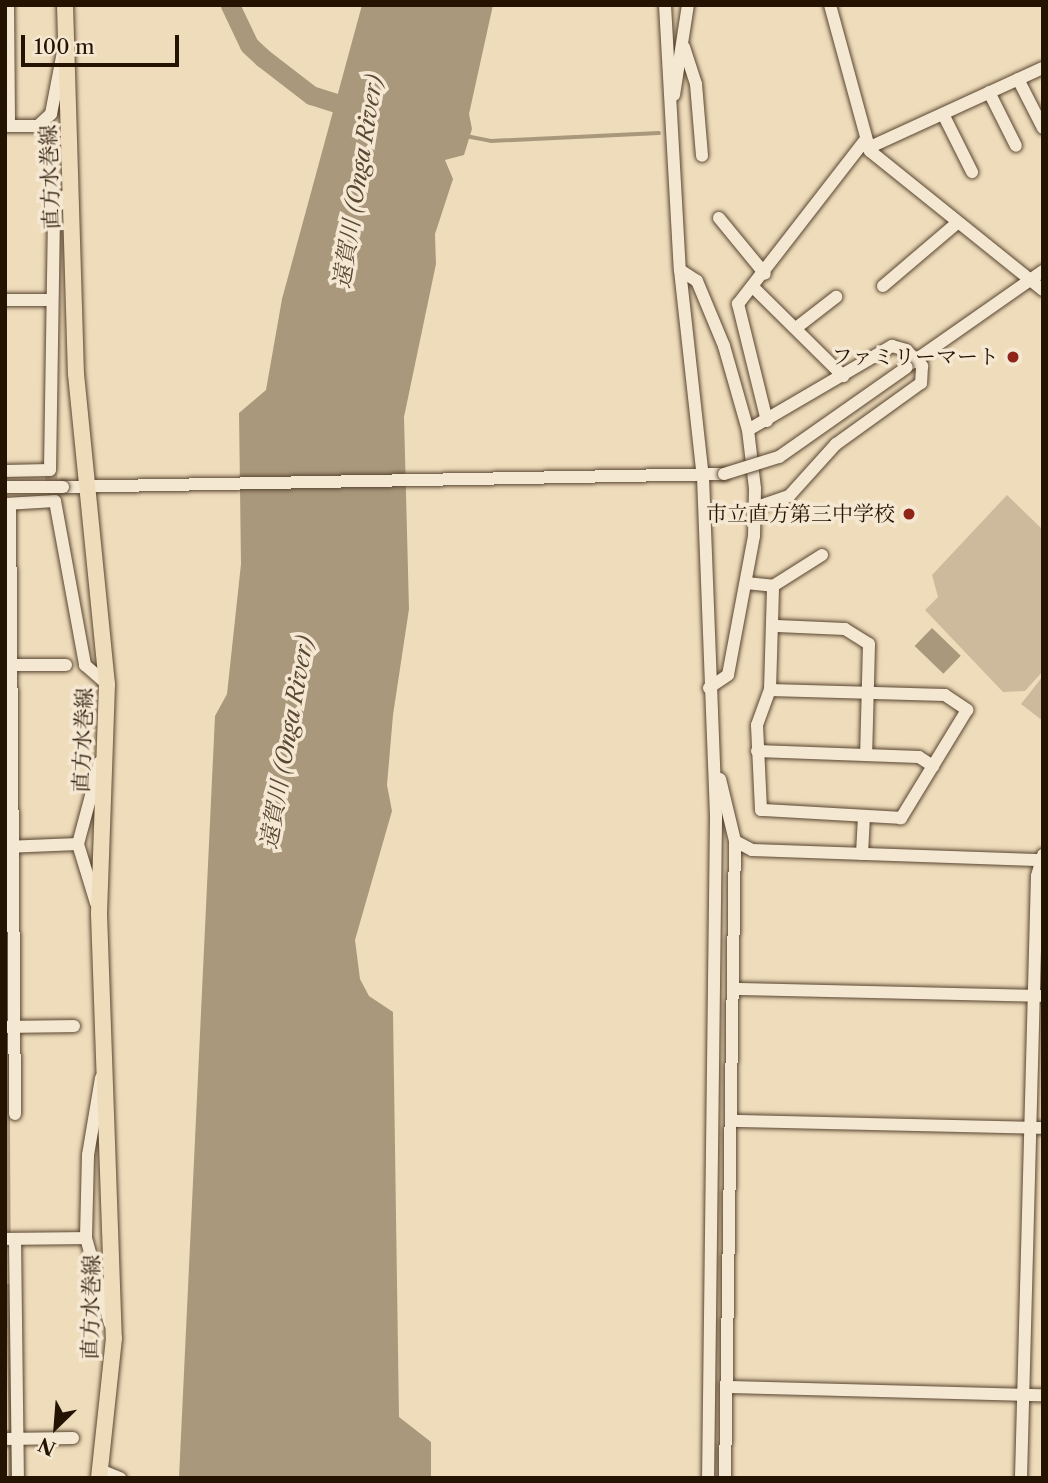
<!DOCTYPE html>
<html>
<head>
<meta charset="utf-8">
<style>
  body { margin:0 }
  #map { position:relative; width:1048px; height:1483px; overflow:hidden; background:#efdcbb; font-family:"Libre Caslon Text","Noto Serif JP",serif }
  div>[style] { position:absolute }
  [style*='--x'] { left:calc(var(--x)*1px); top:calc(var(--y)*1px); width:calc(var(--w)*1px); rotate:calc(var(--a)*1deg) }
  .green>* { inset:0; background:#cdba9c }
  .water>* { inset:0; background:#aa987c; transform-origin:0 0 }
  .stream>* { height:3.5px; margin:-1.75px; padding:0 1.75px; transform-origin:1.75px; border-radius:1.75px; background:#aa987c }
  .river>* { height:19px; margin:-9.5px; padding:0 9.5px; transform-origin:9.5px; border-radius:9.5px; background:#aa987c }
  .minor-tunnel>* { height:12px; margin-top:-6px; transform-origin:0; background:repeating-linear-gradient(90deg,#c7b496 0 12px,transparent 0 18px) }
  .roads { filter:drop-shadow(0 0 2px #584530) drop-shadow(0 0 2px #584530) }
  .minor>* { height:12px; margin:-6px; padding:0 6px; transform-origin:6px; border-radius:6px; background:#f5e8d3 }
  .major>* { height:16px; margin:-8px; padding:0 8px; transform-origin:8px; border-radius:8px; background:#efdcbb }
  .bridges { filter:drop-shadow(0 0 2px #584530) drop-shadow(0 0 2px #584530) }
  .minor-bridge>* { height:12px; margin:-6px; padding:0 6px; transform-origin:6px; border-radius:6px; background:#f5e8d3 }
  .dots>* { width:19px; height:19px; translate:-50% -50%; box-sizing:border-box; border:4px solid #f5e8d3; border-radius:50% }
  span { translate:-50% -50%; white-space:nowrap; text-align:center; line-height:1.15; -webkit-text-stroke:7px #f5e8d3; paint-order:stroke }
  .street-label { font-size:21px; color:#251302 }
  .poi-label { font-size:21px; color:#251302 }
  .right { translate:-100% -50%; text-align:right }
  .water-label { font-size:23px; color:#5a4833; font-style:italic }
  .frame { position:absolute; inset:0; border:7px solid #251302; pointer-events:none }
  .north { position:absolute; left:21px; top:1392px; width:70px; height:70px; -webkit-text-stroke:5px #f5e8d3; paint-order:stroke; rotate:205deg; font-size:19px; font-weight:700; line-height:28px; text-align:center; color:#251302 }
  .north::after { content:''; display:block; margin:auto; width:24px; height:32px; background:#251302; clip-path:polygon(50% 0,100% 100%,50% 72%,0 100%) }
  .scale { position:absolute; left:21px; top:35px; width:158px; height:32px; box-sizing:border-box; border:4px solid #251302; border-top:0; padding-left:9px; font-size:21px; line-height:24px; white-space:nowrap; color:#251302; -webkit-text-stroke:5px #f5e8d3; paint-order:stroke }
</style>
</head>
<body>
<div id="map">
  <div class="green">
    <div style="clip-path:polygon(1007px 495px,1043px 530px,1043px 671px,1025px 691px,1003px 692px,925px 610px,938px 597px,932px 575px)"></div>
    <div style="clip-path:polygon(1043px 676px,1043px 721px,1021px 704px)"></div>
  </div>
  <div class="water">
    <div style="clip-path:polygon(362px 5px,493px 5px,469px 114px,472px 129px,464px 155px,445px 160px,453px 179px,435px 234px,436px 264px,404px 417px,409px 609px,393px 715px,387px 785px,392px 811px,355px 940px,360px 979px,369px 996px,393px 1012px,399px 1417px,431px 1442px,431px 1478px,179px 1478px,215px 716px,227px 694px,241px 564px,239px 413px,266px 390px,282px 299px)"></div>
    <div style="left:932px;top:628px;width:40px;height:25px;rotate:44deg"></div>
  </div>
  <div class="stream">
    <div style="--x:466;--y:136;--w:25;--a:11"></div>
    <div style="--x:491;--y:141;--w:168;--a:-2.7"></div>
    <div style="--x:5;--y:685;--w:159;--a:89.6"></div>
    <div style="--x:6;--y:852;--w:170;--a:89.3"></div>
    <div style="--x:8;--y:1030;--w:206;--a:89.7"></div>
    <div style="--x:9;--y:1286;--w:149;--a:89.2"></div>
    <div style="--x:11;--y:1443;--w:35;--a:90"></div>
  </div>
  <div class="river">
    <div style="--x:230;--y:5;--w:44;--a:64.6"></div>
    <div style="--x:249;--y:45;--w:19;--a:43"></div>
    <div style="--x:263;--y:58;--w:61;--a:37.6"></div>
    <div style="--x:311;--y:95;--w:49;--a:17.7"></div>
  </div>
  <div class="minor-tunnel">
    <div style="--x:50;--y:470;--w:31;--a:81"></div>
  </div>
  <div class="roads">
    <div class="minor">
      <div style="--x:8;--y:5;--w:121;--a:89.5"></div>
      <div style="--x:665;--y:5;--w:265;--a:86.8"></div>
      <div style="--x:680;--y:270;--w:208;--a:83.7"></div>
      <div style="--x:703;--y:477;--w:341;--a:87.8"></div>
      <div style="--x:716;--y:818;--w:660;--a:90.69"></div>
      <div style="--x:830;--y:5;--w:151;--a:74.7"></div>
      <div style="--x:870;--y:151;--w:222;--a:38.8"></div>
      <div style="--x:684;--y:47;--w:39;--a:72"></div>
      <div style="--x:696;--y:84;--w:72;--a:85.2"></div>
      <div style="--x:1018;--y:79;--w:55;--a:63"></div>
      <div style="--x:989;--y:92;--w:60;--a:63.4"></div>
      <div style="--x:674;--y:95;--w:91;--a:-81.2"></div>
      <div style="--x:943;--y:114;--w:65;--a:63.4"></div>
      <div style="--x:5;--y:126;--w:33;--a:0"></div>
      <div style="--x:38;--y:126;--w:18;--a:-43"></div>
      <div style="--x:51;--y:114;--w:74;--a:-79.1"></div>
      <div style="--x:868;--y:148;--w:192;--a:-24.6"></div>
      <div style="--x:719;--y:218;--w:72;--a:50.6"></div>
      <div style="--x:680;--y:270;--w:20;--a:33"></div>
      <div style="--x:697;--y:281;--w:70;--a:67.4"></div>
      <div style="--x:724;--y:346;--w:87;--a:74.1"></div>
      <div style="--x:748;--y:430;--w:59;--a:83.2"></div>
      <div style="--x:755;--y:489;--w:47;--a:91.2"></div>
      <div style="--x:754;--y:536;--w:141;--a:100.6"></div>
      <div style="--x:728;--y:675;--w:23;--a:146"></div>
      <div style="--x:883;--y:286;--w:97;--a:-40.4"></div>
      <div style="--x:753;--y:287;--w:127;--a:44.7"></div>
      <div style="--x:5;--y:300;--w:44;--a:0"></div>
      <div style="--x:796;--y:328;--w:51;--a:-37.8"></div>
      <div style="--x:910;--y:364;--w:162;--a:-35"></div>
      <div style="--x:767;--y:421;--w:121;--a:-103.9"></div>
      <div style="--x:738;--y:304;--w:207;--a:-52.2"></div>
      <div style="--x:748;--y:430;--w:167;--a:-30.3"></div>
      <div style="--x:892;--y:346;--w:15;--a:16"></div>
      <div style="--x:906;--y:350;--w:23;--a:45"></div>
      <div style="--x:922;--y:366;--w:17;--a:93"></div>
      <div style="--x:921;--y:383;--w:105;--a:144.3"></div>
      <div style="--x:836;--y:444;--w:70;--a:132.1"></div>
      <div style="--x:789;--y:496;--w:36;--a:161"></div>
      <div style="--x:5;--y:471;--w:45;--a:-1.3"></div>
      <div style="--x:50;--y:470;--w:267;--a:-89.1"></div>
      <div style="--x:54;--y:203;--w:21;--a:-31"></div>
      <div style="--x:63;--y:487;--w:661;--a:-1.13"></div>
      <div style="--x:5;--y:504;--w:50;--a:-3.4"></div>
      <div style="--x:55;--y:501;--w:167;--a:79.6"></div>
      <div style="--x:85;--y:665;--w:29;--a:41"></div>
      <div style="--x:10;--y:504;--w:610;--a:89.53"></div>
      <div style="--x:746;--y:583;--w:27;--a:6"></div>
      <div style="--x:773;--y:586;--w:58;--a:-32.3"></div>
      <div style="--x:777;--y:626;--w:68;--a:2.5"></div>
      <div style="--x:845;--y:629;--w:28;--a:32"></div>
      <div style="--x:869;--y:644;--w:111;--a:91.5"></div>
      <div style="--x:5;--y:665;--w:61;--a:0"></div>
      <div style="--x:770;--y:690;--w:175;--a:1.6"></div>
      <div style="--x:945;--y:695;--w:27;--a:34"></div>
      <div style="--x:967;--y:710;--w:127;--a:121.4"></div>
      <div style="--x:901;--y:818;--w:140;--a:-176.7"></div>
      <div style="--x:761;--y:810;--w:85;--a:-92.7"></div>
      <div style="--x:757;--y:725;--w:37;--a:-70"></div>
      <div style="--x:770;--y:690;--w:104;--a:-88.3"></div>
      <div style="--x:757;--y:751;--w:162;--a:2.1"></div>
      <div style="--x:919;--y:757;--w:17;--a:33"></div>
      <div style="--x:720;--y:779;--w:64;--a:76.4"></div>
      <div style="--x:735;--y:841;--w:637;--a:90.9"></div>
      <div style="--x:735;--y:841;--w:19;--a:28"></div>
      <div style="--x:752;--y:850;--w:291;--a:2"></div>
      <div style="--x:5;--y:847;--w:73;--a:-2.4"></div>
      <div style="--x:862;--y:854;--w:38;--a:-87"></div>
      <div style="--x:96;--y:903;--w:62;--a:-107"></div>
      <div style="--x:78;--y:844;--w:85;--a:-75"></div>
      <div style="--x:735;--y:989;--w:308;--a:1.3"></div>
      <div style="--x:6;--y:1027;--w:68;--a:-0.8"></div>
      <div style="--x:101;--y:1078;--w:78;--a:99.6"></div>
      <div style="--x:88;--y:1155;--w:83;--a:91.4"></div>
      <div style="--x:86;--y:1238;--w:89;--a:74.4"></div>
      <div style="--x:735;--y:1121;--w:308;--a:1.3"></div>
      <div style="--x:5;--y:1239;--w:81;--a:-0.7"></div>
      <div style="--x:15;--y:1239;--w:239;--a:89.3"></div>
      <div style="--x:727;--y:1387;--w:316;--a:1.5"></div>
      <div style="--x:5;--y:1439;--w:68;--a:-0.8"></div>
      <div style="--x:100;--y:1470;--w:22;--a:22"></div>
      <div style="--x:1021;--y:1478;--w:602;--a:-88.48"></div>
      <div style="--x:1037;--y:876;--w:22;--a:-74"></div>
    </div>
    <div class="major">
      <div style="--x:65;--y:5;--w:369;--a:88.3"></div>
      <div style="--x:76;--y:374;--w:312;--a:84.3"></div>
      <div style="--x:107;--y:684;--w:230;--a:92"></div>
      <div style="--x:99;--y:914;--w:424;--a:88"></div>
      <div style="--x:114;--y:1338;--w:141;--a:96.1"></div>
    </div>
  </div>
  <div class="bridges">
    <div class="minor-bridge">
      <div style="--x:724;--y:474;--w:58;--a:-17.2"></div>
      <div style="--x:779;--y:457;--w:156;--a:-35.1"></div>
      <div style="--x:5;--y:487;--w:58;--a:0"></div>
    </div>
  </div>
  <div class="dots">
    <div style="left:1013px;top:357px;background:#8f2418"></div>
    <div style="left:909px;top:514px;background:#8f2418"></div>
  </div>
  <div class="street-label">
    <span style="left:50px;top:177px;rotate:-92deg">直方水巻線</span>
    <span style="left:83px;top:740px;rotate:-88deg">直方水巻線</span>
    <span style="left:91px;top:1307px;rotate:-89deg">直方水巻線</span>
  </div>
  <div class="poi-label">
    <span class="right" style="left:999px;top:357px">ファミリーマート</span>
    <span class="right" style="left:895px;top:514px">市立直方第三中学校</span>
  </div>
  <div class="water-label">
    <span style="left:358px;top:181px;rotate:-81deg">遠賀川 (Onga River)</span>
    <span style="left:287px;top:742px;rotate:-80deg">遠賀川 (Onga River)</span>
  </div>
  <div class="frame"></div>
  <div class="north">N</div>
  <div class="scale">100 m</div>
</div>
</body>
</html>
